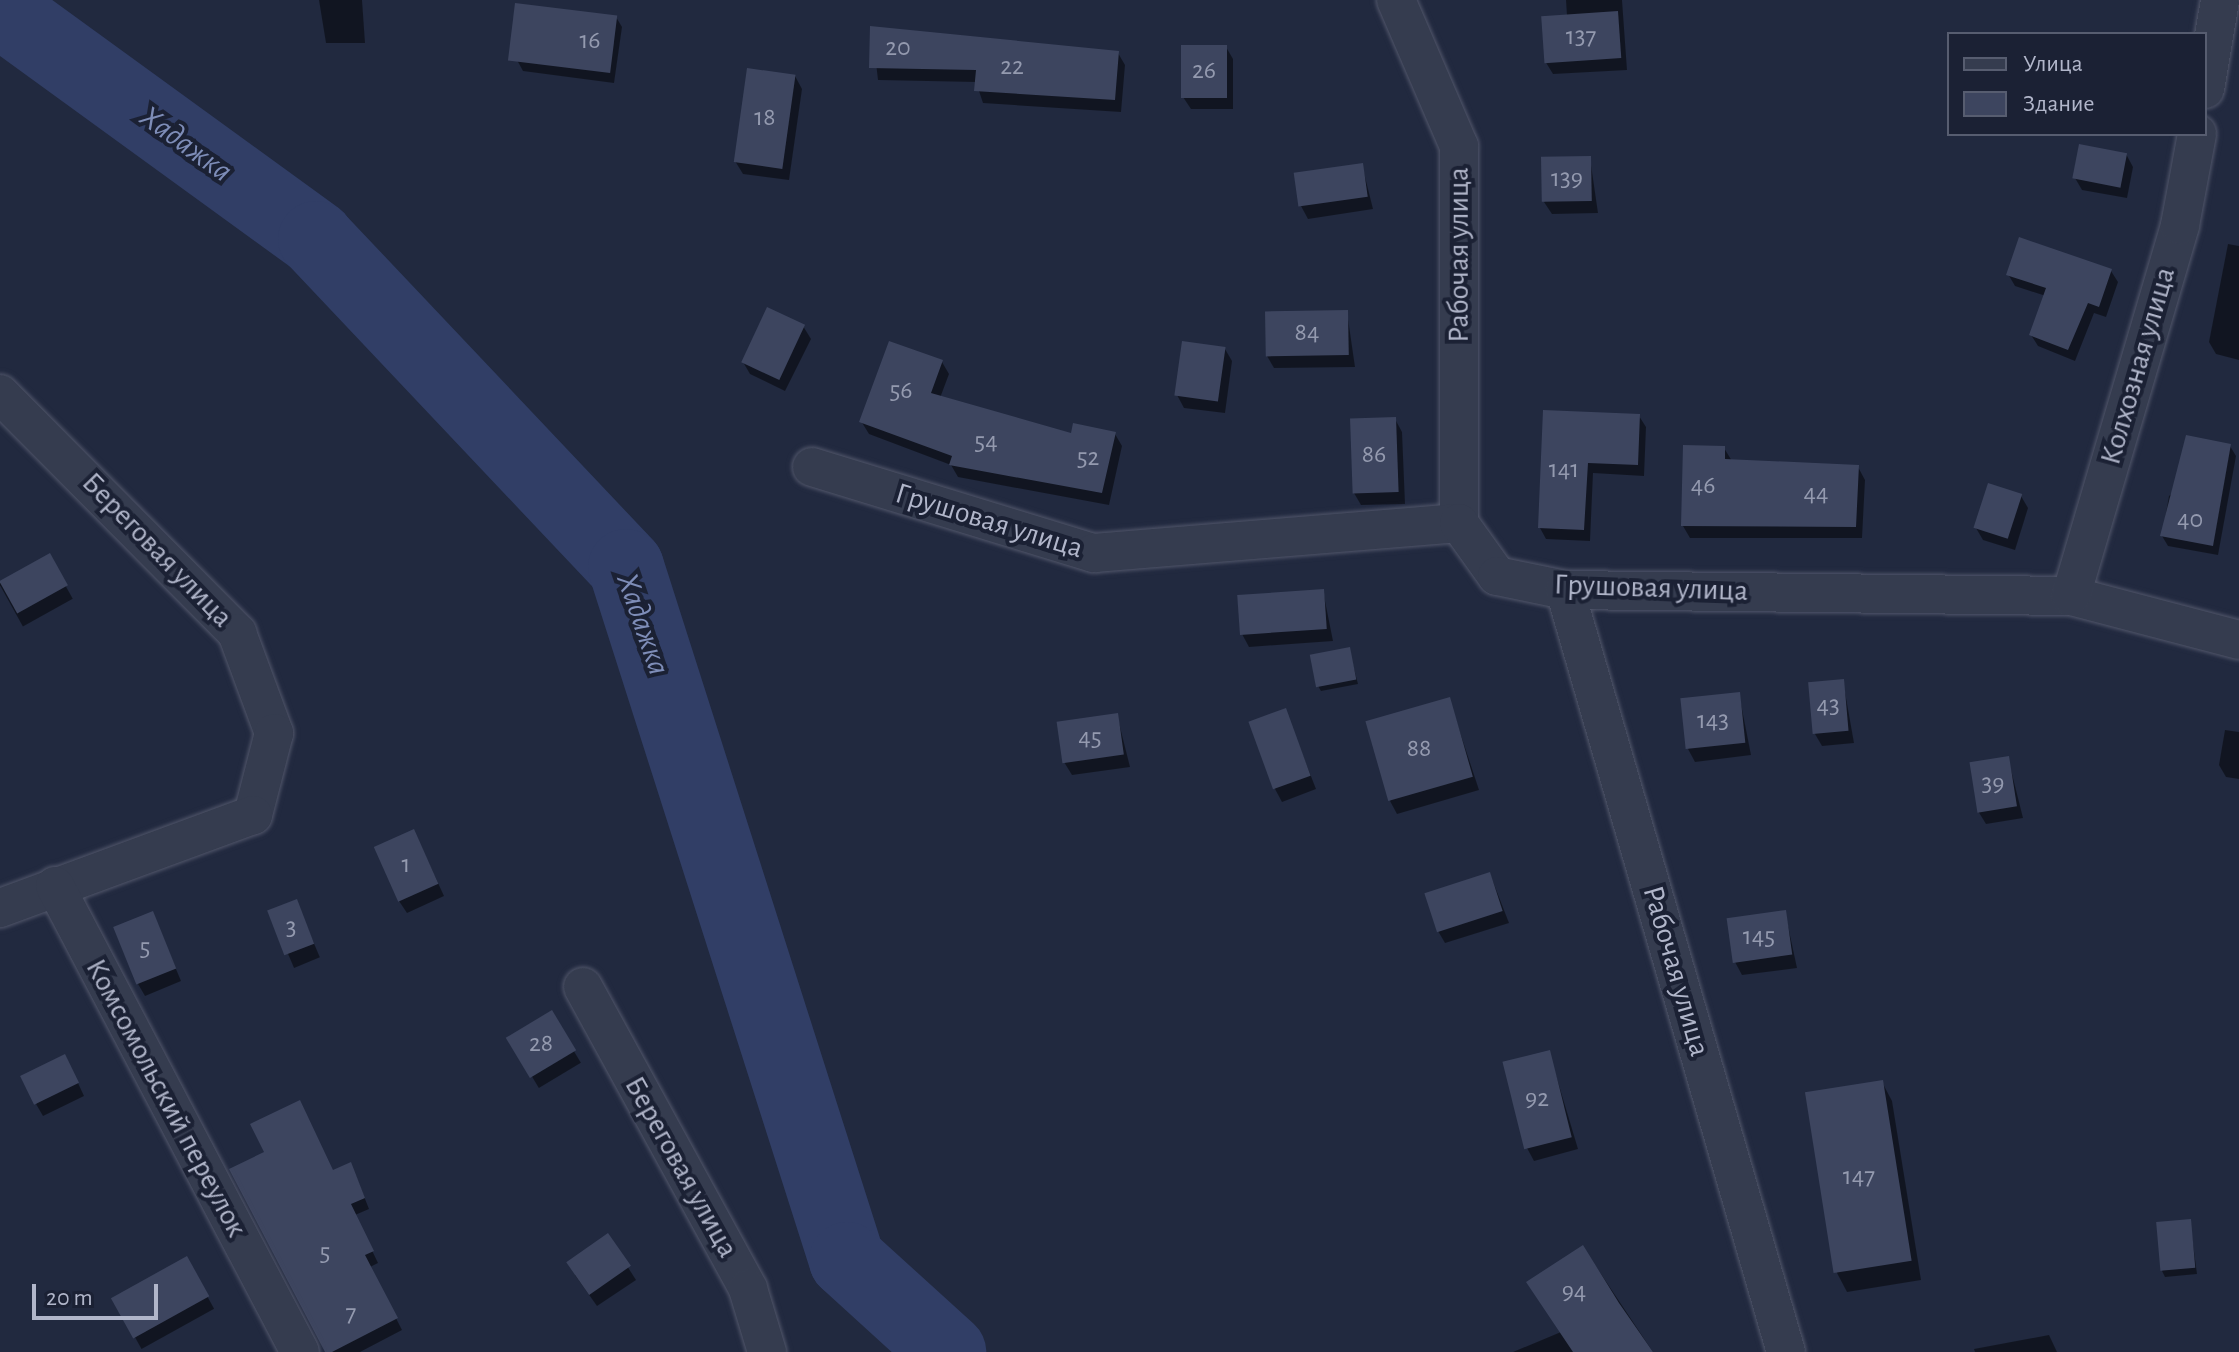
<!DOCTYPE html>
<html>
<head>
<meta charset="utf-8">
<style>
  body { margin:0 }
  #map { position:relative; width:2239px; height:1352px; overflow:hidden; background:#21293f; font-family:"Alegreya Sans",sans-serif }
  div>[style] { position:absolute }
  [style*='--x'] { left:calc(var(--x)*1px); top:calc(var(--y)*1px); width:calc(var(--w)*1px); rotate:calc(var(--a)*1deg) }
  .shadow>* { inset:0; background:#0007; transform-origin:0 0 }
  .river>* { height:76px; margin:-38px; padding:0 38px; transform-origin:38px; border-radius:38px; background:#313e66 }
  .building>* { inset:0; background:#3d455f; transform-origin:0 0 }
  .roads { filter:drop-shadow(0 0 2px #51566a) drop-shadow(0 0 2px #51566a) }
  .minor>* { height:38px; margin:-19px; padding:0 19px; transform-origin:19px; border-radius:19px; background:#353c4f }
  span { translate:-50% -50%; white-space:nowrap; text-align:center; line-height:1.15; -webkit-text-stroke:8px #1b2134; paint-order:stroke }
  .number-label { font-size:26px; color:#949aaf }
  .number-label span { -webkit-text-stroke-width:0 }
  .street-label { font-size:30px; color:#b1b6ca }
  .water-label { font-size:32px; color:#7e8db8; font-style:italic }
  .legend { position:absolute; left:1947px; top:32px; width:260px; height:104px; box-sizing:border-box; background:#1b2134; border:2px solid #575d70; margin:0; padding:10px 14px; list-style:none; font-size:24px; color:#b1b6ca }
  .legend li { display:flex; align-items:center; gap:16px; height:40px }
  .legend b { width:40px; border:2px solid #575d70 }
  .scale { position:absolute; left:32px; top:1284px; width:126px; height:36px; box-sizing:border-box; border:4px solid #b1b6ca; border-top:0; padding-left:10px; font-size:24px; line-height:28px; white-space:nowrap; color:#b1b6ca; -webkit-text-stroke:6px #1b2134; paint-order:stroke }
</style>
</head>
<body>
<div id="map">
  <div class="shadow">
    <div style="clip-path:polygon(319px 0,362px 0,365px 43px,326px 43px)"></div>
    <div style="clip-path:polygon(1566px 0,1622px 0,1627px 70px,1553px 74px,1545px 61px,1567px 16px)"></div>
    <div style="clip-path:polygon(616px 17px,622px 27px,614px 83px,523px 71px,517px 60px)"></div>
    <div style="clip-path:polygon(872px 28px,1118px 53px,1125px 65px,1121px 112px,983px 103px,976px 82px,878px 80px)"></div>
    <div style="clip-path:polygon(1226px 47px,1233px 59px,1233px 109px,1191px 109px,1183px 97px)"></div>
    <div style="clip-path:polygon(795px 76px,802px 89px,789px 180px,743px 174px,735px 161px)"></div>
    <div style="clip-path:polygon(2126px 154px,2133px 167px,2127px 198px,2082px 190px,2075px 178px)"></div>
    <div style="clip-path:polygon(1590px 158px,1598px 213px,1552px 214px,1544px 202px)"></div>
    <div style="clip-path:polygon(1362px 165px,1373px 209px,1308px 219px,1301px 206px)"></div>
    <div style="clip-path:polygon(2228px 244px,2239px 246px,2239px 360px,2216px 354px,2209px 342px)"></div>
    <div style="clip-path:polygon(2111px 271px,2118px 282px,2106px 317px,2094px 313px,2075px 361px,2038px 346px,2031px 335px,2046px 296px,2015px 286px,2008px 274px)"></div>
    <div style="clip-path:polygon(1347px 312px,1355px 367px,1274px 368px,1267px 356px)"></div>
    <div style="clip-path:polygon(803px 326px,811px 339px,785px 391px,750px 374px,743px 362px)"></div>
    <div style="clip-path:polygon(1225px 349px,1232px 361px,1225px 413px,1184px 408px,1177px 395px)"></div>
    <div style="clip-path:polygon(942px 362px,949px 374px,940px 398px,1073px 435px,1115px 434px,1122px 446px,1109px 505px,958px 477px,951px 465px,869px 434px,861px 421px)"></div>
    <div style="clip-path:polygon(1545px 412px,1639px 416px,1646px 427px,1644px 476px,1593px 473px,1590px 541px,1546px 539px,1540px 528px)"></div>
    <div style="clip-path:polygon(1395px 419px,1402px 432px,1405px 504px,1361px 505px,1354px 493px)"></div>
    <div style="clip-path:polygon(2230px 446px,2236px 456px,2218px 555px,2168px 546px,2162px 536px,2169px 496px)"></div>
    <div style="clip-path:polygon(1724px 448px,1732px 461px,1858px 467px,1865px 480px,1862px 538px,1690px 538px,1683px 526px)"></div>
    <div style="clip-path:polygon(2021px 496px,2028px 508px,2015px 550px,1983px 540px,1976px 528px)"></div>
    <div style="left:49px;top:556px;width:49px;height:57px;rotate:61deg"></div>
    <div style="clip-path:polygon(1323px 591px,1333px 641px,1249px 647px,1242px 634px)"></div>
    <div style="clip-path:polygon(1349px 650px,1358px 684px,1321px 691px,1318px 686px)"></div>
    <div style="clip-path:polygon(1843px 681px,1854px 743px,1822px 746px,1815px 734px)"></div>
    <div style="clip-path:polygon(1739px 694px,1751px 755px,1695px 762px,1688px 749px)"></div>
    <div style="clip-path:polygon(1449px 699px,1479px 790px,1397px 814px,1390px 801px)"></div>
    <div style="clip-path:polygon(1285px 710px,1316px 789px,1282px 802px,1275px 789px)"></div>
    <div style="clip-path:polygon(1117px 715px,1130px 767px,1072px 775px,1064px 762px)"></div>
    <div style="clip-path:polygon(2225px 730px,2239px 732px,2239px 779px,2226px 777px,2219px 765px)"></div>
    <div style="clip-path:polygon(2008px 758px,2023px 818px,1986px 824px,1978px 811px)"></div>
    <div style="clip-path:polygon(420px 844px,444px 896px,407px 913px,399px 901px)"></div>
    <div style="clip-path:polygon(1490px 874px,1509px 923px,1445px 943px,1438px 931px)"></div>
    <div style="left:296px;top:901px;width:61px;height:28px;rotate:67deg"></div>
    <div style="clip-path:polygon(1785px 912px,1797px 968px,1742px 975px,1735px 962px)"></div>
    <div style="clip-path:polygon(153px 914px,181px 981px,145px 996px,138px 984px)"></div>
    <div style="left:551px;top:1013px;width:58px;height:49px;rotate:59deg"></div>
    <div style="clip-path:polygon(1549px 1052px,1578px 1149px,1534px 1161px,1527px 1148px)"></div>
    <div style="clip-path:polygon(71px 1068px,84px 1096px,43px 1116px,36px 1104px)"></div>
    <div style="clip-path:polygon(1882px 1082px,1892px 1101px,1921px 1280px,1847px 1292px,1837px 1273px)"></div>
    <div style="clip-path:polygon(333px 1172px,356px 1176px,369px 1209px,355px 1215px,378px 1263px,370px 1267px,402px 1330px,360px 1352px,328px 1352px)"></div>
    <div style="clip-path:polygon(2190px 1221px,2197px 1274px,2165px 1277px,2162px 1271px)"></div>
    <div style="clip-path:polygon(608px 1236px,636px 1280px,597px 1306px,575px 1275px)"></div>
    <div style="clip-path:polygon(1583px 1247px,1653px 1352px,1513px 1352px,1561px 1332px)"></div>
    <div style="left:186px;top:1258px;width:58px;height:83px;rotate:61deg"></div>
    <div style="clip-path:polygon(2049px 1335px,2057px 1352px,1975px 1352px,1974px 1349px)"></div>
  </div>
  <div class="river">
    <div style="--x:0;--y:9;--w:391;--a:36"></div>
    <div style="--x:316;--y:239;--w:451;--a:46.6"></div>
    <div style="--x:626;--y:567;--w:727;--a:72.31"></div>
    <div style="--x:847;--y:1260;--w:137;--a:42.3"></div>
  </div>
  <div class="building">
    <div style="left:515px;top:3px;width:103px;height:58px;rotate:7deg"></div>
    <div style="left:1618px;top:11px;width:47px;height:77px;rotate:86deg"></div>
    <div style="clip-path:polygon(870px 26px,1119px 51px,1115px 100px,974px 91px,976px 70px,869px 68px)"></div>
    <div style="left:1181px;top:45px;width:46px;height:53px"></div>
    <div style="left:747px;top:68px;width:49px;height:95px;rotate:8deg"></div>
    <div style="left:2079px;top:144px;width:49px;height:35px;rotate:11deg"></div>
    <div style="left:1591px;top:156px;width:45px;height:50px;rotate:89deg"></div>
    <div style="left:1363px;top:163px;width:34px;height:70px;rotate:82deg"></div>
    <div style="clip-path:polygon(2019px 237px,2112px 269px,2099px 307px,2088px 303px,2068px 350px,2029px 335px,2046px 288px,2006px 275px)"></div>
    <div style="left:767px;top:307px;width:42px;height:61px;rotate:25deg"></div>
    <div style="left:1348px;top:310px;width:45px;height:83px;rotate:89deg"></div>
    <div style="clip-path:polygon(889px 341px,943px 360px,931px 393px,1071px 433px,1073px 423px,1116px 432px,1102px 493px,949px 465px,952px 456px,859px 422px)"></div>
    <div style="left:1182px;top:341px;width:44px;height:55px;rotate:8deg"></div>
    <div style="clip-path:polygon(1543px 410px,1640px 414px,1638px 465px,1588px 463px,1584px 530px,1538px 528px)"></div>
    <div style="left:1396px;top:417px;width:75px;height:46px;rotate:88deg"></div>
    <div style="clip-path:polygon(2186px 435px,2231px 444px,2213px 546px,2160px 536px)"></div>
    <div style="clip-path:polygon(1683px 445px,1725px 446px,1725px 459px,1859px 465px,1856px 527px,1681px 526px)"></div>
    <div style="left:1988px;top:483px;width:36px;height:47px;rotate:18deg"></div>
    <div style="left:50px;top:553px;width:37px;height:58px;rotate:61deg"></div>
    <div style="left:1324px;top:589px;width:40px;height:87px;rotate:86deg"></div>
    <div style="left:1350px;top:647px;width:33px;height:41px;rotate:79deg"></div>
    <div style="left:1844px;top:679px;width:52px;height:36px;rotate:85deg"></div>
    <div style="left:1740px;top:692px;width:51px;height:60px;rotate:84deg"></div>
    <div style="left:1450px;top:697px;width:83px;height:88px;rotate:74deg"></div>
    <div style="left:1286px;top:708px;width:72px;height:40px;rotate:70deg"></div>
    <div style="left:1118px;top:713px;width:42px;height:62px;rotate:82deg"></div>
    <div style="left:2009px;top:756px;width:51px;height:40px;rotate:81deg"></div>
    <div style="left:414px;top:829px;width:60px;height:44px;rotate:66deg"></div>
    <div style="left:1490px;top:872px;width:41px;height:69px;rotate:72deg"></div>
    <div style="left:297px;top:899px;width:48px;height:32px;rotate:69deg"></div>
    <div style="left:1786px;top:910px;width:45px;height:60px;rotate:82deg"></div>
    <div style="left:153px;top:911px;width:62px;height:43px;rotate:68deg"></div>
    <div style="left:552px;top:1010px;width:47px;height:54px;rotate:59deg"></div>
    <div style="left:1550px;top:1050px;width:90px;height:49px;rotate:76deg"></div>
    <div style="left:65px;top:1054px;width:32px;height:50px;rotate:64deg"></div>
    <div style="left:1883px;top:1080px;width:183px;height:79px;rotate:81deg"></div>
    <div style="clip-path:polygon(300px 1100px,333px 1170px,351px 1162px,365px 1198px,351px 1204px,374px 1251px,365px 1255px,398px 1318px,332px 1352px,325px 1352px,229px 1169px,264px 1152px,250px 1124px)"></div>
    <div style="left:2191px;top:1219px;width:49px;height:35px;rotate:85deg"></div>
    <div style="left:608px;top:1233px;width:40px;height:51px;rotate:55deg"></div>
    <div style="clip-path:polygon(1583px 1245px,1619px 1303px,1653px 1352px,1573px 1352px,1526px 1282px)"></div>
    <div style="left:187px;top:1256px;width:46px;height:87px;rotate:61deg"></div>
  </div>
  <div class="roads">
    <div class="minor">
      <div style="--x:1396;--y:0;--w:159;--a:66.7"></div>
      <div style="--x:1459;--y:146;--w:377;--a:90"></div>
      <div style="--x:2205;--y:89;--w:90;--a:-80.4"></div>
      <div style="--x:0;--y:394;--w:337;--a:45.2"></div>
      <div style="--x:237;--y:633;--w:107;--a:69.7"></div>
      <div style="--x:274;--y:733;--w:85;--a:104.4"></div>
      <div style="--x:253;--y:815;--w:270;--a:159.8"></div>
      <div style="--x:812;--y:467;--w:295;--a:17"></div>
      <div style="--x:1094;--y:553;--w:366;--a:-4.7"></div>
      <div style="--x:1459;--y:523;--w:65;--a:54.4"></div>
      <div style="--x:1497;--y:576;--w:69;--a:11.6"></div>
      <div style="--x:1565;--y:590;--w:506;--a:0.68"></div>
      <div style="--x:2071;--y:596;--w:174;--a:14.7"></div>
      <div style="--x:1565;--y:590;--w:793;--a:73.83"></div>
      <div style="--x:2071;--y:596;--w:387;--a:-73.6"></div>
      <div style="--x:2180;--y:225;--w:93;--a:-79.4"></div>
      <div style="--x:55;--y:886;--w:526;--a:62.27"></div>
      <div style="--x:583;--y:987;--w:344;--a:61.3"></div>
      <div style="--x:748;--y:1289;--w:66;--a:73.2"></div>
    </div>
  </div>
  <div class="number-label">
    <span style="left:1581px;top:37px">137</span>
    <span style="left:590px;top:41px">16</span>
    <span style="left:898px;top:48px">20</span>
    <span style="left:1012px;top:67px">22</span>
    <span style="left:1204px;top:71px">26</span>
    <span style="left:765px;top:118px">18</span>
    <span style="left:1567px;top:179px">139</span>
    <span style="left:1307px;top:333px">84</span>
    <span style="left:901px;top:391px">56</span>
    <span style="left:986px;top:442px">54</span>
    <span style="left:1374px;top:455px">86</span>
    <span style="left:1088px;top:458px">52</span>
    <span style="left:1564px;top:470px">141</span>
    <span style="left:1703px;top:486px">46</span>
    <span style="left:1816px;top:494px">44</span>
    <span style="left:2190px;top:520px">40</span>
    <span style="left:1828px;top:706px">43</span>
    <span style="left:1713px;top:721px">143</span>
    <span style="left:1090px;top:738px">45</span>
    <span style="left:1419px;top:749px">88</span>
    <span style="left:1993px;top:784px">39</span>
    <span style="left:406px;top:865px">1</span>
    <span style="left:291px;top:928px">3</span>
    <span style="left:1759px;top:937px">145</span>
    <span style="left:145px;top:948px">5</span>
    <span style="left:541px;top:1044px">28</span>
    <span style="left:1537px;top:1099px">92</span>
    <span style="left:1859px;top:1177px">147</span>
    <span style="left:325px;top:1253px">5</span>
    <span style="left:1574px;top:1292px">94</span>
    <span style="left:351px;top:1314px">7</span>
  </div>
  <div class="street-label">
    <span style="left:1459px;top:255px;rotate:-90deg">Рабочая улица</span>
    <span style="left:2138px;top:366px;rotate:-74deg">Колхозная улица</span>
    <span style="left:989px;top:521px;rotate:17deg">Грушовая улица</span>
    <span style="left:157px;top:550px;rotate:46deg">Береговая улица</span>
    <span style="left:1651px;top:588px;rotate:2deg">Грушовая улица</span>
    <span style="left:1676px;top:971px;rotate:74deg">Рабочая улица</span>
    <span style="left:166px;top:1098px;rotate:62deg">Комсомольский переулок</span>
    <span style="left:681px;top:1167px;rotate:61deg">Береговая улица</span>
  </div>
  <div class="water-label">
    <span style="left:186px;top:144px;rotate:36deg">Хадажка</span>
    <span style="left:643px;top:624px;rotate:71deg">Хадажка</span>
  </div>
  <ul class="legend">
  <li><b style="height:10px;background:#353c4f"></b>Улица</li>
  <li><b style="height:22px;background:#3d455f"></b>Здание</li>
  </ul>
  <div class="scale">20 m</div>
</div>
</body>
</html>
